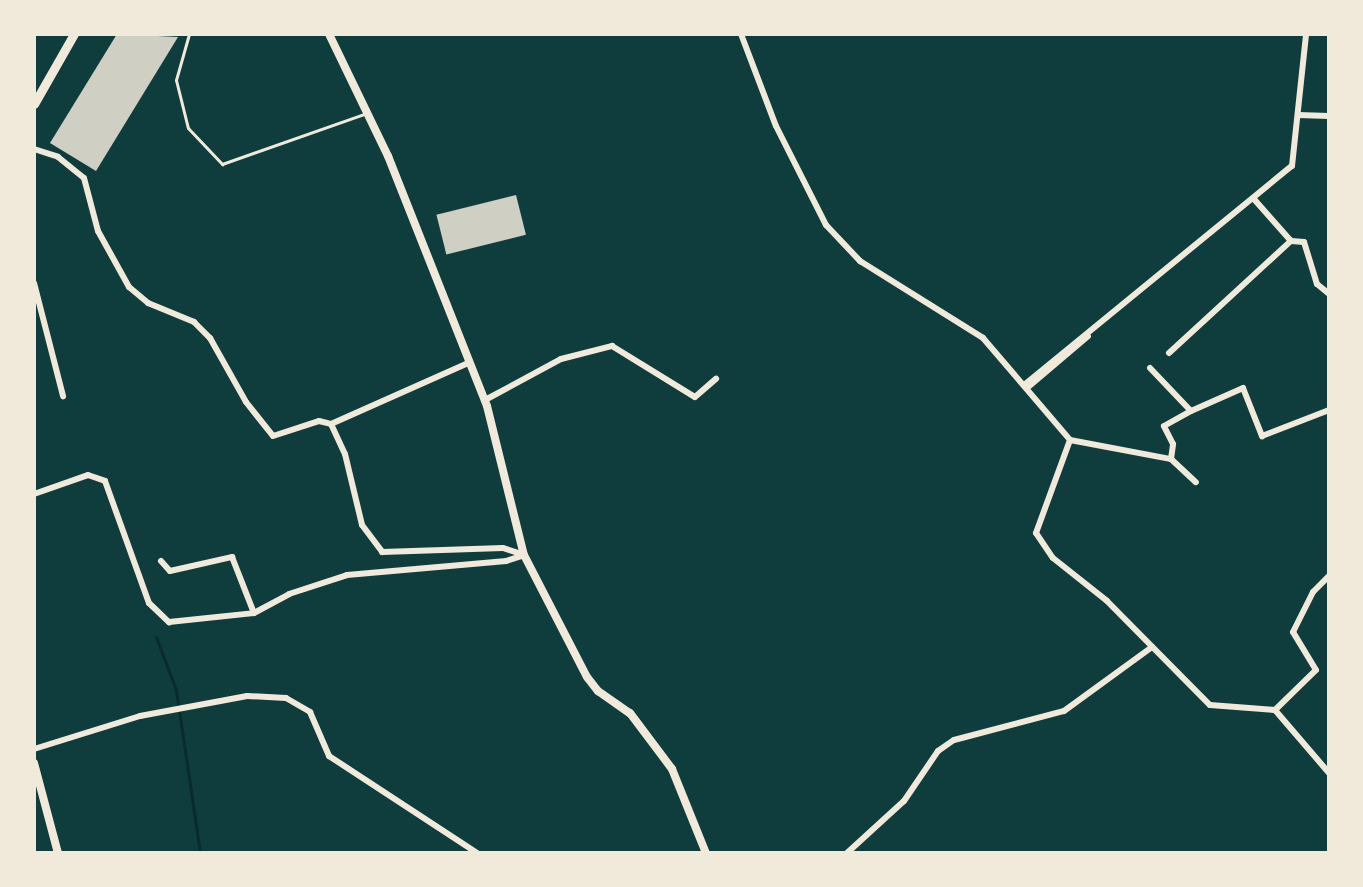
<!DOCTYPE html>
<html>
<head>
<meta charset="utf-8">
<style>
  body { margin:0 }
  #map { position:relative; width:1363px; height:887px; overflow:hidden; background:#0f3d3e; font-family:Cabin,sans-serif }
  div>[style] { position:absolute }
  [style*='--x'] { left:calc(var(--x)*1px); top:calc(var(--y)*1px); width:calc(var(--w)*1px); rotate:calc(var(--a)*1deg) }
  .stream>* { height:3px; margin:-1.5px; padding:0 1.5px; transform-origin:1.5px; border-radius:1.5px; background:#0a2a2b }
  .building>* { inset:0; background:#cfcfc3; transform-origin:0 0 }
  .service>* { height:3px; margin:-1.5px; padding:0 1.5px; transform-origin:1.5px; border-radius:1.5px; background:#f1e9da }
  .minor>* { height:6px; margin:-3px; padding:0 3px; transform-origin:3px; border-radius:3px; background:#f1e9da }
  .tertiary>* { height:8px; margin:-4px; padding:0 4px; transform-origin:4px; border-radius:4px; background:#f1e9da }
  .secondary>* { height:9px; margin:-4.5px; padding:0 4.5px; transform-origin:4.5px; border-radius:4.5px; background:#f1e9da }
  span { translate:-50% -50%; white-space:nowrap; text-align:center; line-height:1.15; -webkit-text-stroke:6px #f1e9da; paint-order:stroke }
  .frame { position:absolute; inset:0; border:36px solid #f1e9da; pointer-events:none }
</style>
</head>
<body>
<div id="map">
  <div class="stream">
    <div style="--x:156;--y:637;--w:57;--a:69.3"></div>
    <div style="--x:176;--y:690;--w:165;--a:81.6"></div>
  </div>
  <div class="building">
    <div style="clip-path:polygon(117px 34px,178px 37px,96px 171px,50px 143px)"></div>
    <div style="left:516px;top:195px;width:41px;height:82px;rotate:76deg"></div>
  </div>
  <div class="service">
    <div style="--x:189;--y:34;--w:48;--a:105.8"></div>
    <div style="--x:176;--y:80;--w:49;--a:76"></div>
    <div style="--x:188;--y:128;--w:50;--a:46.6"></div>
    <div style="--x:222;--y:164;--w:154;--a:-19.4"></div>
  </div>
  <div class="minor">
    <div style="--x:741;--y:34;--w:98;--a:69.2"></div>
    <div style="--x:776;--y:126;--w:111;--a:63.2"></div>
    <div style="--x:826;--y:225;--w:50;--a:46.6"></div>
    <div style="--x:860;--y:261;--w:145;--a:32"></div>
    <div style="--x:983;--y:338;--w:134;--a:49.5"></div>
    <div style="--x:1070;--y:440;--w:99;--a:110.1"></div>
    <div style="--x:1036;--y:533;--w:30;--a:56"></div>
    <div style="--x:1053;--y:558;--w:69;--a:38.5"></div>
    <div style="--x:1107;--y:601;--w:146;--a:45.3"></div>
    <div style="--x:1210;--y:705;--w:65;--a:4.4"></div>
    <div style="--x:1275;--y:710;--w:83;--a:49.4"></div>
    <div style="--x:1298;--y:115;--w:31;--a:2"></div>
    <div style="--x:34;--y:149;--w:25;--a:18"></div>
    <div style="--x:58;--y:157;--w:33;--a:39"></div>
    <div style="--x:84;--y:178;--w:55;--a:75.2"></div>
    <div style="--x:98;--y:231;--w:64;--a:61"></div>
    <div style="--x:129;--y:287;--w:25;--a:40"></div>
    <div style="--x:148;--y:303;--w:50;--a:22.4"></div>
    <div style="--x:194;--y:322;--w:23;--a:45"></div>
    <div style="--x:210;--y:338;--w:73;--a:60.6"></div>
    <div style="--x:246;--y:402;--w:43;--a:51.5"></div>
    <div style="--x:273;--y:436;--w:48;--a:-18.1"></div>
    <div style="--x:319;--y:421;--w:12;--a:14"></div>
    <div style="--x:331;--y:424;--w:33;--a:65"></div>
    <div style="--x:345;--y:454;--w:73;--a:76.5"></div>
    <div style="--x:362;--y:525;--w:34;--a:53"></div>
    <div style="--x:382;--y:552;--w:121;--a:-1.9"></div>
    <div style="--x:503;--y:548;--w:22;--a:18"></div>
    <div style="--x:1291;--y:241;--w:13;--a:4"></div>
    <div style="--x:1304;--y:242;--w:44;--a:72.8"></div>
    <div style="--x:1317;--y:284;--w:14;--a:39"></div>
    <div style="--x:34;--y:283;--w:117;--a:75.6"></div>
    <div style="--x:1169;--y:353;--w:166;--a:-42.6"></div>
    <div style="--x:1291;--y:241;--w:57;--a:-131.5"></div>
    <div style="--x:1150;--y:368;--w:59;--a:46.4"></div>
    <div style="--x:1191;--y:411;--w:57;--a:-23.9"></div>
    <div style="--x:1243;--y:388;--w:52;--a:68.4"></div>
    <div style="--x:1262;--y:436;--w:72;--a:-21.2"></div>
    <div style="--x:1024;--y:385;--w:346;--a:-39.3"></div>
    <div style="--x:1292;--y:166;--w:133;--a:-83.9"></div>
    <div style="--x:1027;--y:388;--w:80;--a:-40.4"></div>
    <div style="--x:485;--y:400;--w:86;--a:-28.3"></div>
    <div style="--x:561;--y:359;--w:53;--a:-14.3"></div>
    <div style="--x:612;--y:346;--w:97;--a:31.6"></div>
    <div style="--x:695;--y:397;--w:28;--a:-41"></div>
    <div style="--x:331;--y:424;--w:152;--a:-24"></div>
    <div style="--x:1070;--y:440;--w:103;--a:10.7"></div>
    <div style="--x:1171;--y:459;--w:34;--a:43"></div>
    <div style="--x:1171;--y:459;--w:15;--a:-82"></div>
    <div style="--x:1173;--y:444;--w:20;--a:-117"></div>
    <div style="--x:1164;--y:426;--w:31;--a:-29"></div>
    <div style="--x:34;--y:494;--w:57;--a:-19.4"></div>
    <div style="--x:88;--y:475;--w:18;--a:19"></div>
    <div style="--x:105;--y:481;--w:130;--a:70.2"></div>
    <div style="--x:149;--y:603;--w:28;--a:44"></div>
    <div style="--x:169;--y:622;--w:85;--a:-6"></div>
    <div style="--x:254;--y:613;--w:40;--a:-28"></div>
    <div style="--x:289;--y:594;--w:61;--a:-18.1"></div>
    <div style="--x:347;--y:575;--w:160;--a:-5"></div>
    <div style="--x:506;--y:561;--w:19;--a:-18"></div>
    <div style="--x:161;--y:561;--w:13;--a:48"></div>
    <div style="--x:170;--y:571;--w:64;--a:-12.7"></div>
    <div style="--x:232;--y:557;--w:60;--a:68.6"></div>
    <div style="--x:1275;--y:710;--w:57;--a:-44.3"></div>
    <div style="--x:1316;--y:670;--w:44;--a:-121.2"></div>
    <div style="--x:1293;--y:632;--w:45;--a:-63.4"></div>
    <div style="--x:1313;--y:592;--w:23;--a:-45"></div>
    <div style="--x:34;--y:749;--w:111;--a:-17.3"></div>
    <div style="--x:140;--y:716;--w:109;--a:-10.6"></div>
    <div style="--x:247;--y:696;--w:39;--a:3"></div>
    <div style="--x:286;--y:698;--w:28;--a:30"></div>
    <div style="--x:310;--y:712;--w:48;--a:66.6"></div>
    <div style="--x:329;--y:756;--w:177;--a:33.2"></div>
    <div style="--x:847;--y:853;--w:77;--a:-42.4"></div>
    <div style="--x:904;--y:801;--w:60;--a:-55.8"></div>
    <div style="--x:938;--y:751;--w:19;--a:-35"></div>
    <div style="--x:954;--y:740;--w:114;--a:-14.8"></div>
    <div style="--x:1064;--y:711;--w:109;--a:-36"></div>
  </div>
  <div class="tertiary">
    <div style="--x:329;--y:34;--w:136;--a:64.2"></div>
    <div style="--x:388;--y:156;--w:269;--a:68.4"></div>
    <div style="--x:487;--y:406;--w:154;--a:76.1"></div>
    <div style="--x:524;--y:555;--w:137;--a:62.7"></div>
    <div style="--x:587;--y:677;--w:18;--a:52"></div>
    <div style="--x:598;--y:691;--w:39;--a:35"></div>
    <div style="--x:630;--y:713;--w:70;--a:53.1"></div>
    <div style="--x:672;--y:769;--w:91;--a:68"></div>
    <div style="--x:34;--y:763;--w:93;--a:75.1"></div>
  </div>
  <div class="secondary">
    <div style="--x:34;--y:104;--w:81;--a:-60.3"></div>
  </div>
  <div class="frame"></div>
</div>
</body>
</html>
